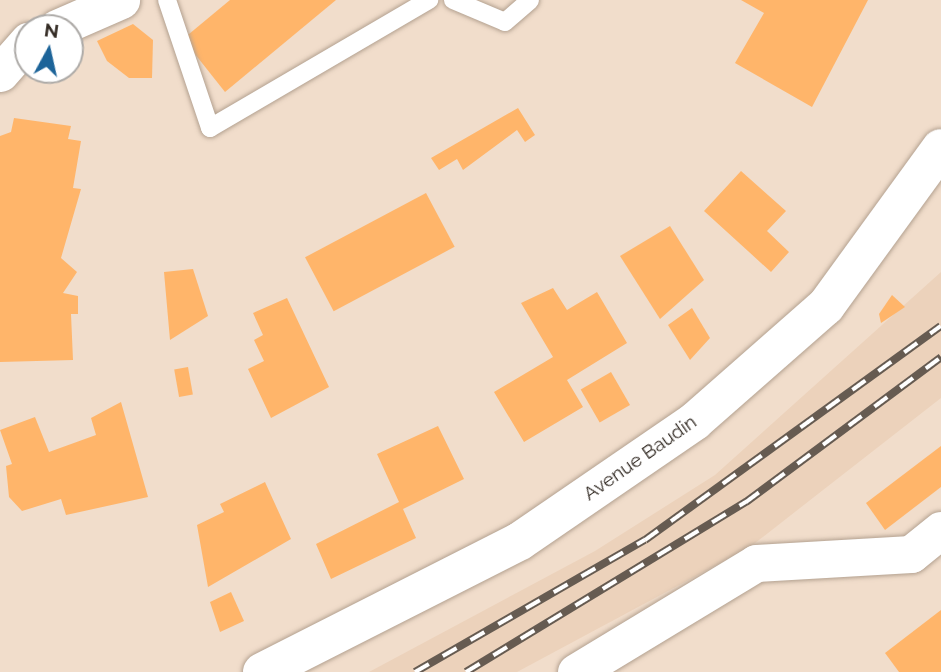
<!DOCTYPE html>
<html>
<head>
<meta charset="utf-8">
<style>
  body { margin:0 }
  #map { position:relative; width:941px; height:672px; overflow:hidden; background:#f1ddcb; font-family:Raleway,sans-serif }
  div>[style] { position:absolute }
  [style*='--x'] { left:calc(var(--x)*1px); top:calc(var(--y)*1px); width:calc(var(--w)*1px); rotate:calc(var(--a)*1deg) }
  .built>* { inset:0; background:#ecd2bb }
  .building>* { inset:0; background:#ffb56a; transform-origin:0 0 }
  .roads { filter:drop-shadow(0 0 2px #b3a190) drop-shadow(0 0 2px #b3a190) }
  .lane>* { height:18px; margin:-9px; padding:0 9px; transform-origin:9px; border-radius:9px; background:#fff }
  .street>* { height:37px; margin:-18.5px; padding:0 18.5px; transform-origin:18.5px; border-radius:18.5px; background:#fff }
  .secondary>* { height:38px; margin:-19px; padding:0 19px; transform-origin:19px; border-radius:19px; background:#fff }
  .rail>* { height:8px; margin-top:-4px; transform-origin:0; background:repeating-linear-gradient(90deg,#fff 0 16px,#665b51 0 32px); box-sizing:border-box; border-block:2px solid #665b51 }
  span { translate:-50% -50%; white-space:nowrap; text-align:center; line-height:1.15; -webkit-text-stroke:6px #fff; paint-order:stroke }
  .street-label { font-size:19px; color:#332b24 }
  .north { position:absolute; left:14px; top:14px; width:70px; height:70px; box-sizing:border-box; background:#fff; border:2px solid #adaaa7; border-radius:50%; rotate:8deg; font-size:19px; font-weight:700; line-height:28px; text-align:center; color:#332b24 }
  .north::after { content:''; display:block; margin:auto; width:24px; height:32px; background:#1d6499; clip-path:polygon(50% 0,100% 100%,50% 72%,0 100%) }
</style>
</head>
<body>
<div id="map">
  <div class="built">
    <div style="clip-path:polygon(941px 272px,941px 398px,750px 547px,517px 672px,369px 672px,595px 551px,715px 475px)"></div>
  </div>
  <div class="building">
    <div style="clip-path:polygon(230px 0,336px 0,225px 92px,183px 39px)"></div>
    <div style="clip-path:polygon(741px 0,868px 0,812px 107px,735px 63px,764px 13px)"></div>
    <div style="clip-path:polygon(133px 24px,153px 40px,152px 78px,129px 78px,107px 61px,97px 41px)"></div>
    <div style="clip-path:polygon(518px 108px,535px 135px,525px 142px,517px 130px,463px 170px,457px 159px,439px 170px,431px 158px)"></div>
    <div style="clip-path:polygon(14px 118px,71px 126px,68px 139px,81px 141px,73px 188px,81px 189px,61px 258px,77px 272px,63px 293px,78px 296px,78px 314px,71px 314px,73px 360px,0 362px,0 136px,11px 132px)"></div>
    <div style="clip-path:polygon(741px 171px,786px 211px,767px 231px,789px 252px,771px 272px,704px 211px)"></div>
    <div style="left:426px;top:193px;width:61px;height:137px;rotate:62deg"></div>
    <div style="clip-path:polygon(670px 226px,704px 280px,660px 319px,620px 256px)"></div>
    <div style="clip-path:polygon(193px 269px,208px 316px,170px 340px,164px 272px)"></div>
    <div style="clip-path:polygon(553px 288px,567px 310px,597px 292px,627px 343px,567px 380px,583px 407px,524px 442px,494px 392px,553px 357px,521px 303px)"></div>
    <div style="clip-path:polygon(892px 295px,905px 307px,881px 323px,879px 314px)"></div>
    <div style="clip-path:polygon(287px 298px,329px 387px,271px 418px,248px 369px,264px 361px,254px 340px,263px 335px,253px 313px)"></div>
    <div style="clip-path:polygon(692px 308px,710px 338px,690px 360px,668px 325px)"></div>
    <div style="left:188px;top:367px;width:28px;height:14px;rotate:80deg"></div>
    <div style="left:611px;top:372px;width:38px;height:35px;rotate:60deg"></div>
    <div style="clip-path:polygon(121px 402px,148px 497px,66px 515px,61px 499px,22px 511px,9px 497px,6px 466px,12px 464px,0 430px,35px 417px,49px 452px,96px 435px,91px 418px)"></div>
    <div style="clip-path:polygon(438px 426px,464px 479px,403px 509px,416px 538px,331px 579px,316px 544px,399px 502px,377px 454px)"></div>
    <div style="clip-path:polygon(941px 446px,941px 487px,885px 530px,866px 503px)"></div>
    <div style="clip-path:polygon(265px 482px,291px 539px,208px 587px,197px 525px,224px 512px,220px 504px)"></div>
    <div style="clip-path:polygon(231px 592px,244px 621px,220px 632px,210px 602px)"></div>
    <div style="clip-path:polygon(941px 610px,941px 672px,899px 672px,885px 653px)"></div>
  </div>
  <div class="roads">
    <div class="lane">
      <div style="--x:167;--y:0;--w:135;--a:71.4"></div>
      <div style="--x:210;--y:128;--w:254;--a:-30.3"></div>
      <div style="--x:453;--y:0;--w:56;--a:22.9"></div>
      <div style="--x:505;--y:22;--w:33;--a:-41"></div>
    </div>
    <div class="street">
      <div style="--x:57;--y:28;--w:70;--a:-23.6"></div>
      <div style="--x:0;--y:73;--w:43;--a:-48.8"></div>
      <div style="--x:576;--y:672;--w:210;--a:-31.2"></div>
      <div style="--x:756;--y:563;--w:155;--a:-3.3"></div>
      <div style="--x:911;--y:554;--w:38;--a:-39"></div>
    </div>
    <div class="secondary">
      <div style="--x:262;--y:672;--w:289;--a:-26.9"></div>
      <div style="--x:520;--y:541;--w:212;--a:-34.4"></div>
      <div style="--x:695;--y:421;--w:174;--a:-41.3"></div>
      <div style="--x:826;--y:306;--w:195;--a:-54"></div>
    </div>
  </div>
  <div class="rail">
    <div style="--x:415;--y:672;--w:265;--a:-29.9"></div>
    <div style="--x:645;--y:540;--w:365;--a:-35.9"></div>
    <div style="--x:466;--y:672;--w:328;--a:-31.3"></div>
    <div style="--x:746;--y:502;--w:243;--a:-36.6"></div>
  </div>
  <div class="street-label">
    <span style="left:640px;top:458px;rotate:-35deg">Avenue Baudin</span>
  </div>
  <div class="north">N</div>
</div>
</body>
</html>
